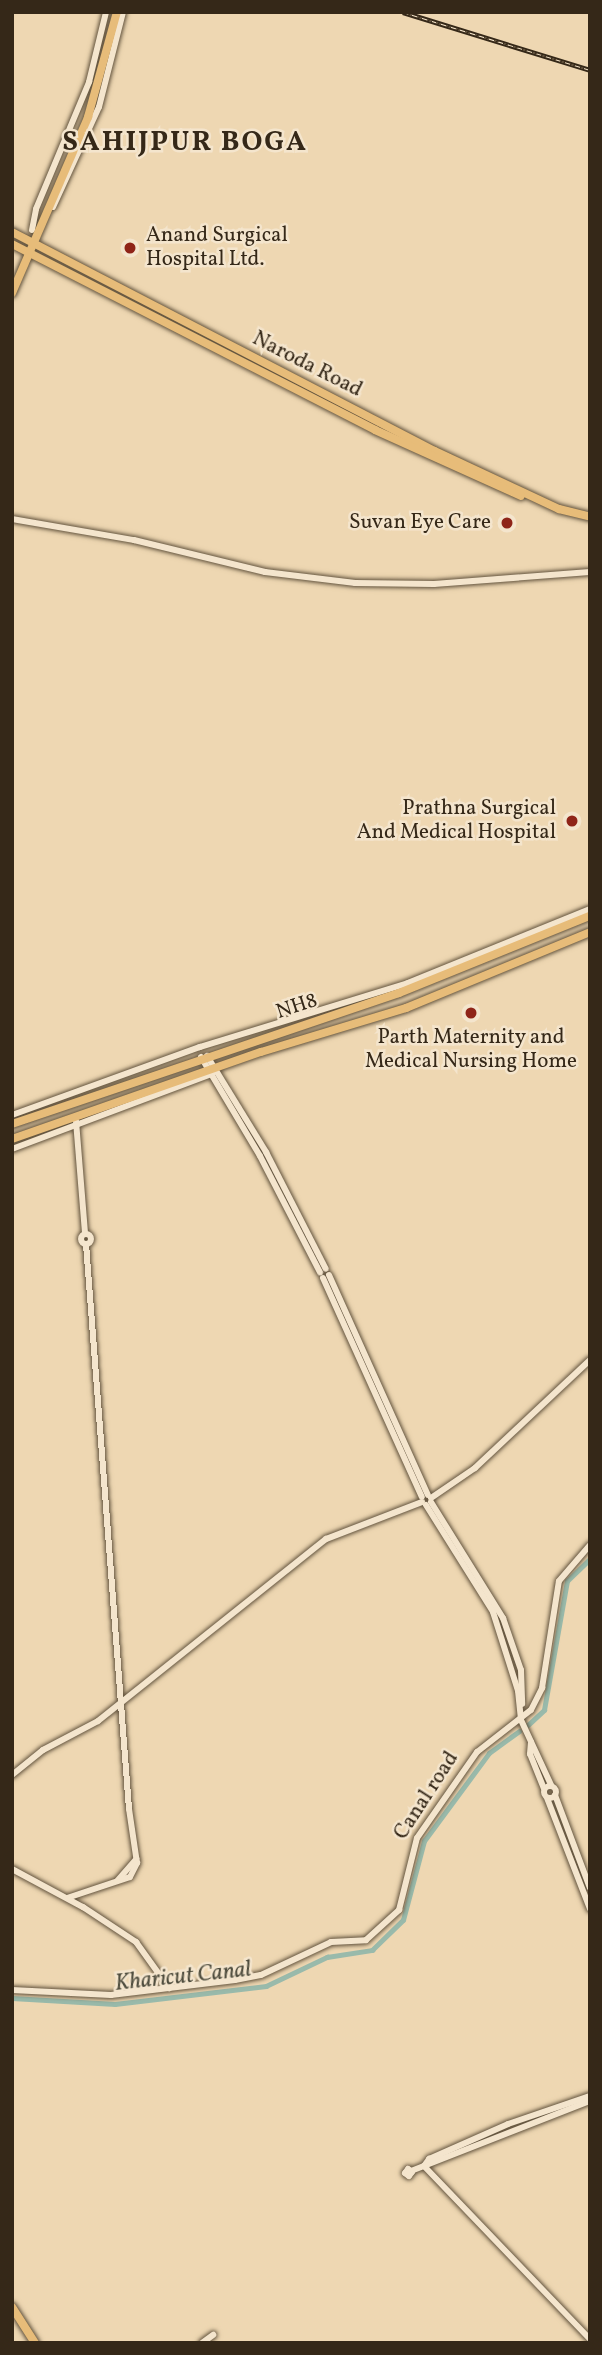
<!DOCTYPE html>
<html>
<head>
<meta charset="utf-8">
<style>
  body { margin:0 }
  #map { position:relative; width:602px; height:2355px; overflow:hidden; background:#eed7b2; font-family:Vollkorn,serif }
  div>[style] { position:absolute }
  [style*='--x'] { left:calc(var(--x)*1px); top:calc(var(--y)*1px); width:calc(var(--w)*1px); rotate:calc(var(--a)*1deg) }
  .canal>* { height:4.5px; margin:-2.25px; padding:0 2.25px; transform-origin:2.25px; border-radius:2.25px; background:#99baab }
  .roads { filter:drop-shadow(0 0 2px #63543e) drop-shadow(0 0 2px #63543e) }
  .minor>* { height:6px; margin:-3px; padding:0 3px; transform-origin:3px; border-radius:3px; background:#f4e5cd }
  .minor>.ring { margin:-3px; padding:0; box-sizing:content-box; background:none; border:6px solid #f4e5cd; border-radius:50% }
  .major>* { height:8px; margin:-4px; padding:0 4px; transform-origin:4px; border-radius:4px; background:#e7bc79 }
  .rail>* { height:4.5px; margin-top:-2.25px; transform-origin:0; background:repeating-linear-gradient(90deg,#f4e5cd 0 5px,#352818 0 10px); box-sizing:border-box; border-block:2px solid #352818 }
  .dots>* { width:19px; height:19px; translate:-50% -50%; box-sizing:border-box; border:4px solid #f4e5cd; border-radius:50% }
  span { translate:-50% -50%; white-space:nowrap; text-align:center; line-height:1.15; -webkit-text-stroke:5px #f4e5cd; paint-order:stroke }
  .poi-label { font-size:21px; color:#352818 }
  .left { translate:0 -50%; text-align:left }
  .right { translate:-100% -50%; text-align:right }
  .street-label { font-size:21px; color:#352818 }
  .water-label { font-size:23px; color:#4e4c3d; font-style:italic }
  .district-label { font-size:28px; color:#352818; font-weight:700; letter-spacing:2px }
  .frame { position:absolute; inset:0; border:14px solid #352818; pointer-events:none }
</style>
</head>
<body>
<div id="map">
  <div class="canal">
    <div style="--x:528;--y:1725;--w:22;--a:-43"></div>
    <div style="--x:544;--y:1710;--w:131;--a:-79.9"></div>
    <div style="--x:567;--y:1581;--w:32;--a:-44"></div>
    <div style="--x:12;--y:1998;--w:103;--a:3.3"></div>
    <div style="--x:115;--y:2004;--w:152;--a:-6.8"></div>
    <div style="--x:266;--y:1986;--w:68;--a:-25.4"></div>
    <div style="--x:327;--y:1957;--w:46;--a:-8.8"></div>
    <div style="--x:372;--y:1950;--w:43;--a:-44.1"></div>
    <div style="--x:403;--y:1920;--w:82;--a:-75.1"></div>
    <div style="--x:424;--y:1841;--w:109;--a:-53.5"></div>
    <div style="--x:489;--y:1753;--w:37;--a:-36"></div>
  </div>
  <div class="roads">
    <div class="minor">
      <div style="--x:53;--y:207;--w:110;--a:-65.3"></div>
      <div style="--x:99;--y:107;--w:98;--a:-75.8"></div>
      <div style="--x:32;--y:230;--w:21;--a:-79"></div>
      <div style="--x:36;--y:209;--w:138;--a:-67.3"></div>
      <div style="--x:89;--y:82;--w:72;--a:-76.3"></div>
      <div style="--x:12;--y:519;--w:124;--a:9.8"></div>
      <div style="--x:134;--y:540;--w:135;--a:13.7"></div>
      <div style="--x:265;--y:572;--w:91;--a:7"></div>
      <div style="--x:355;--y:583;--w:79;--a:0.7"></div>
      <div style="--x:434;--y:584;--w:156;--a:-4.4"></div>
      <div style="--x:207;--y:1056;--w:113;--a:58.4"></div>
      <div style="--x:266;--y:1152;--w:131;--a:62.9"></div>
      <div style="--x:201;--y:1057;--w:115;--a:59.2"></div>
      <div style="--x:260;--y:1156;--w:131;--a:62.7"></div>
      <div style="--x:12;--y:1115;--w:200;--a:-19.9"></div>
      <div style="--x:200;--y:1047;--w:218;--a:-17.1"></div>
      <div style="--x:408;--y:983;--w:196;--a:-22.1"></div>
      <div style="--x:76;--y:1121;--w:113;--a:85.4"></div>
      <div style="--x:12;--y:1149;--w:214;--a:-20.6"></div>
      <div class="ring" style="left:81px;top:1234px;width:4px;height:4px"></div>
      <div style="--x:329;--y:1275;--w:241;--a:65.8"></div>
      <div style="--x:323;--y:1278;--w:240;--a:65.7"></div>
      <div style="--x:431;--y:1498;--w:53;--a:-34.3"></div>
      <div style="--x:475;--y:1468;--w:158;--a:-43.2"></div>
      <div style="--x:431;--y:1502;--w:137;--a:58.2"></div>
      <div style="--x:503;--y:1618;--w:55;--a:70.9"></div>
      <div style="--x:521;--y:1670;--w:34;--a:88"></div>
      <div style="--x:426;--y:1505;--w:126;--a:57.9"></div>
      <div style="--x:493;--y:1612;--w:83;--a:72.4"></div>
      <div style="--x:518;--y:1691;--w:29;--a:84"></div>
      <div style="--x:521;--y:1720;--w:72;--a:65.2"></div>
      <div style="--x:531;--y:1742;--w:12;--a:95"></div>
      <div style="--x:530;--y:1754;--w:37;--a:68"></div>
      <div style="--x:12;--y:1775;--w:40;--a:-39"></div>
      <div style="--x:43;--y:1750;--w:62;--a:-27.8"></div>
      <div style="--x:98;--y:1721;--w:292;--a:-38.6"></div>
      <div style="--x:326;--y:1539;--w:103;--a:-21.1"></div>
      <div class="ring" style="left:544px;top:1786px;width:6px;height:6px"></div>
      <div style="--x:555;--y:1795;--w:99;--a:69.4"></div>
      <div style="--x:547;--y:1798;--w:119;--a:68.8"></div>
      <div style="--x:12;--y:1869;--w:81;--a:28.2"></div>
      <div style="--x:83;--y:1907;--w:64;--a:33.4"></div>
      <div style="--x:136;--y:1942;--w:57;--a:54.3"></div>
      <div style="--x:118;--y:1880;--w:28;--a:-49"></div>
      <div style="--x:67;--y:1898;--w:66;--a:-18.4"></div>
      <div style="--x:130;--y:1877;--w:16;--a:-63"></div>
      <div style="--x:137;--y:1863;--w:55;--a:-98.4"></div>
      <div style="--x:129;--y:1809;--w:567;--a:-94.35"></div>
      <div style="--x:12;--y:1990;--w:99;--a:2.9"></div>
      <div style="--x:111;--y:1995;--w:125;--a:-6.9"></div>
      <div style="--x:235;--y:1980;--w:26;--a:-11"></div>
      <div style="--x:261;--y:1975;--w:77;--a:-25.2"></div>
      <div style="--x:331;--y:1942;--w:35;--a:-3"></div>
      <div style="--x:366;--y:1940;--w:45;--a:-42.3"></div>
      <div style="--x:399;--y:1910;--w:74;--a:-76"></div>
      <div style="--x:417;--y:1838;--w:105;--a:-55.1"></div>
      <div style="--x:477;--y:1752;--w:68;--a:-37.9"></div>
      <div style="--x:531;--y:1710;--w:25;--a:-63"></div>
      <div style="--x:542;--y:1688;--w:108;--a:-81"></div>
      <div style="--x:559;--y:1581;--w:48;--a:-49.3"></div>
      <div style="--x:424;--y:2166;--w:240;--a:46.2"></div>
      <div style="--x:424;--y:2166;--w:9;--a:-54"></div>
      <div style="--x:429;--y:2159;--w:86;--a:-23.9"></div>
      <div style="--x:508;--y:2124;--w:87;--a:-18.9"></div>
      <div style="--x:408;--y:2169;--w:5;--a:37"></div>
      <div style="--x:412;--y:2172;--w:5;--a:127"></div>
      <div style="--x:409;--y:2176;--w:5;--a:-143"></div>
      <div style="--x:405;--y:2173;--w:5;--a:-53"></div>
      <div style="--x:411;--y:2171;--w:192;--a:-21.4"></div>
      <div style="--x:202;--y:2343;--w:14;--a:-36"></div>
    </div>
    <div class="major">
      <div style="--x:12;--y:232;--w:476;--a:27.4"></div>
      <div style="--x:435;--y:451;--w:137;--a:25.1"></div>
      <div style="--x:559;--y:509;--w:32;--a:14"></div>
      <div style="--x:12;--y:244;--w:408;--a:27.1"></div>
      <div style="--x:375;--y:430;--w:160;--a:24.3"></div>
      <div style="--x:12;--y:293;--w:192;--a:-66.6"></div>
      <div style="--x:88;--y:117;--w:109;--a:-74.6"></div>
      <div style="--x:12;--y:1124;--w:409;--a:-18.7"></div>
      <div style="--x:399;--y:993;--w:206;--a:-22"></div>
      <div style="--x:12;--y:1139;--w:264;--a:-19.3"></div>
      <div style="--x:261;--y:1052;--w:152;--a:-16.9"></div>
      <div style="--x:406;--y:1008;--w:199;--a:-22.4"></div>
      <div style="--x:12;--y:2307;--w:43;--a:57.4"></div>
    </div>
  </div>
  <div class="rail">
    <div style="--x:403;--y:12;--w:196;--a:17.2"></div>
  </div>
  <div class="dots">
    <div style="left:130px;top:248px;background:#8f2418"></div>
    <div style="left:507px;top:523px;background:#8f2418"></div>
    <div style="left:572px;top:821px;background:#8f2418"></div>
    <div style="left:471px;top:1013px;background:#8f2418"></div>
  </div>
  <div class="poi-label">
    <span class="left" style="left:146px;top:248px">Anand Surgical<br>Hospital Ltd.</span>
    <span class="right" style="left:491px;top:523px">Suvan Eye Care</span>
    <span class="right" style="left:556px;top:821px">Prathna Surgical<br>And Medical Hospital</span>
    <span style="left:471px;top:1050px">Parth Maternity and<br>Medical Nursing Home</span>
  </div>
  <div class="street-label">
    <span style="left:307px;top:365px;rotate:27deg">Naroda Road</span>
    <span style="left:297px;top:1007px;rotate:-18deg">NH8</span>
    <span style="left:427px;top:1796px;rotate:-57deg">Canal road</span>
  </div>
  <div class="water-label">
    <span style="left:183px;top:1977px;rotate:-6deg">Kharicut Canal</span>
  </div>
  <div class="district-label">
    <span style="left:185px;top:143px">SAHIJPUR BOGA</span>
  </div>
  <div class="frame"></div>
</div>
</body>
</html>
